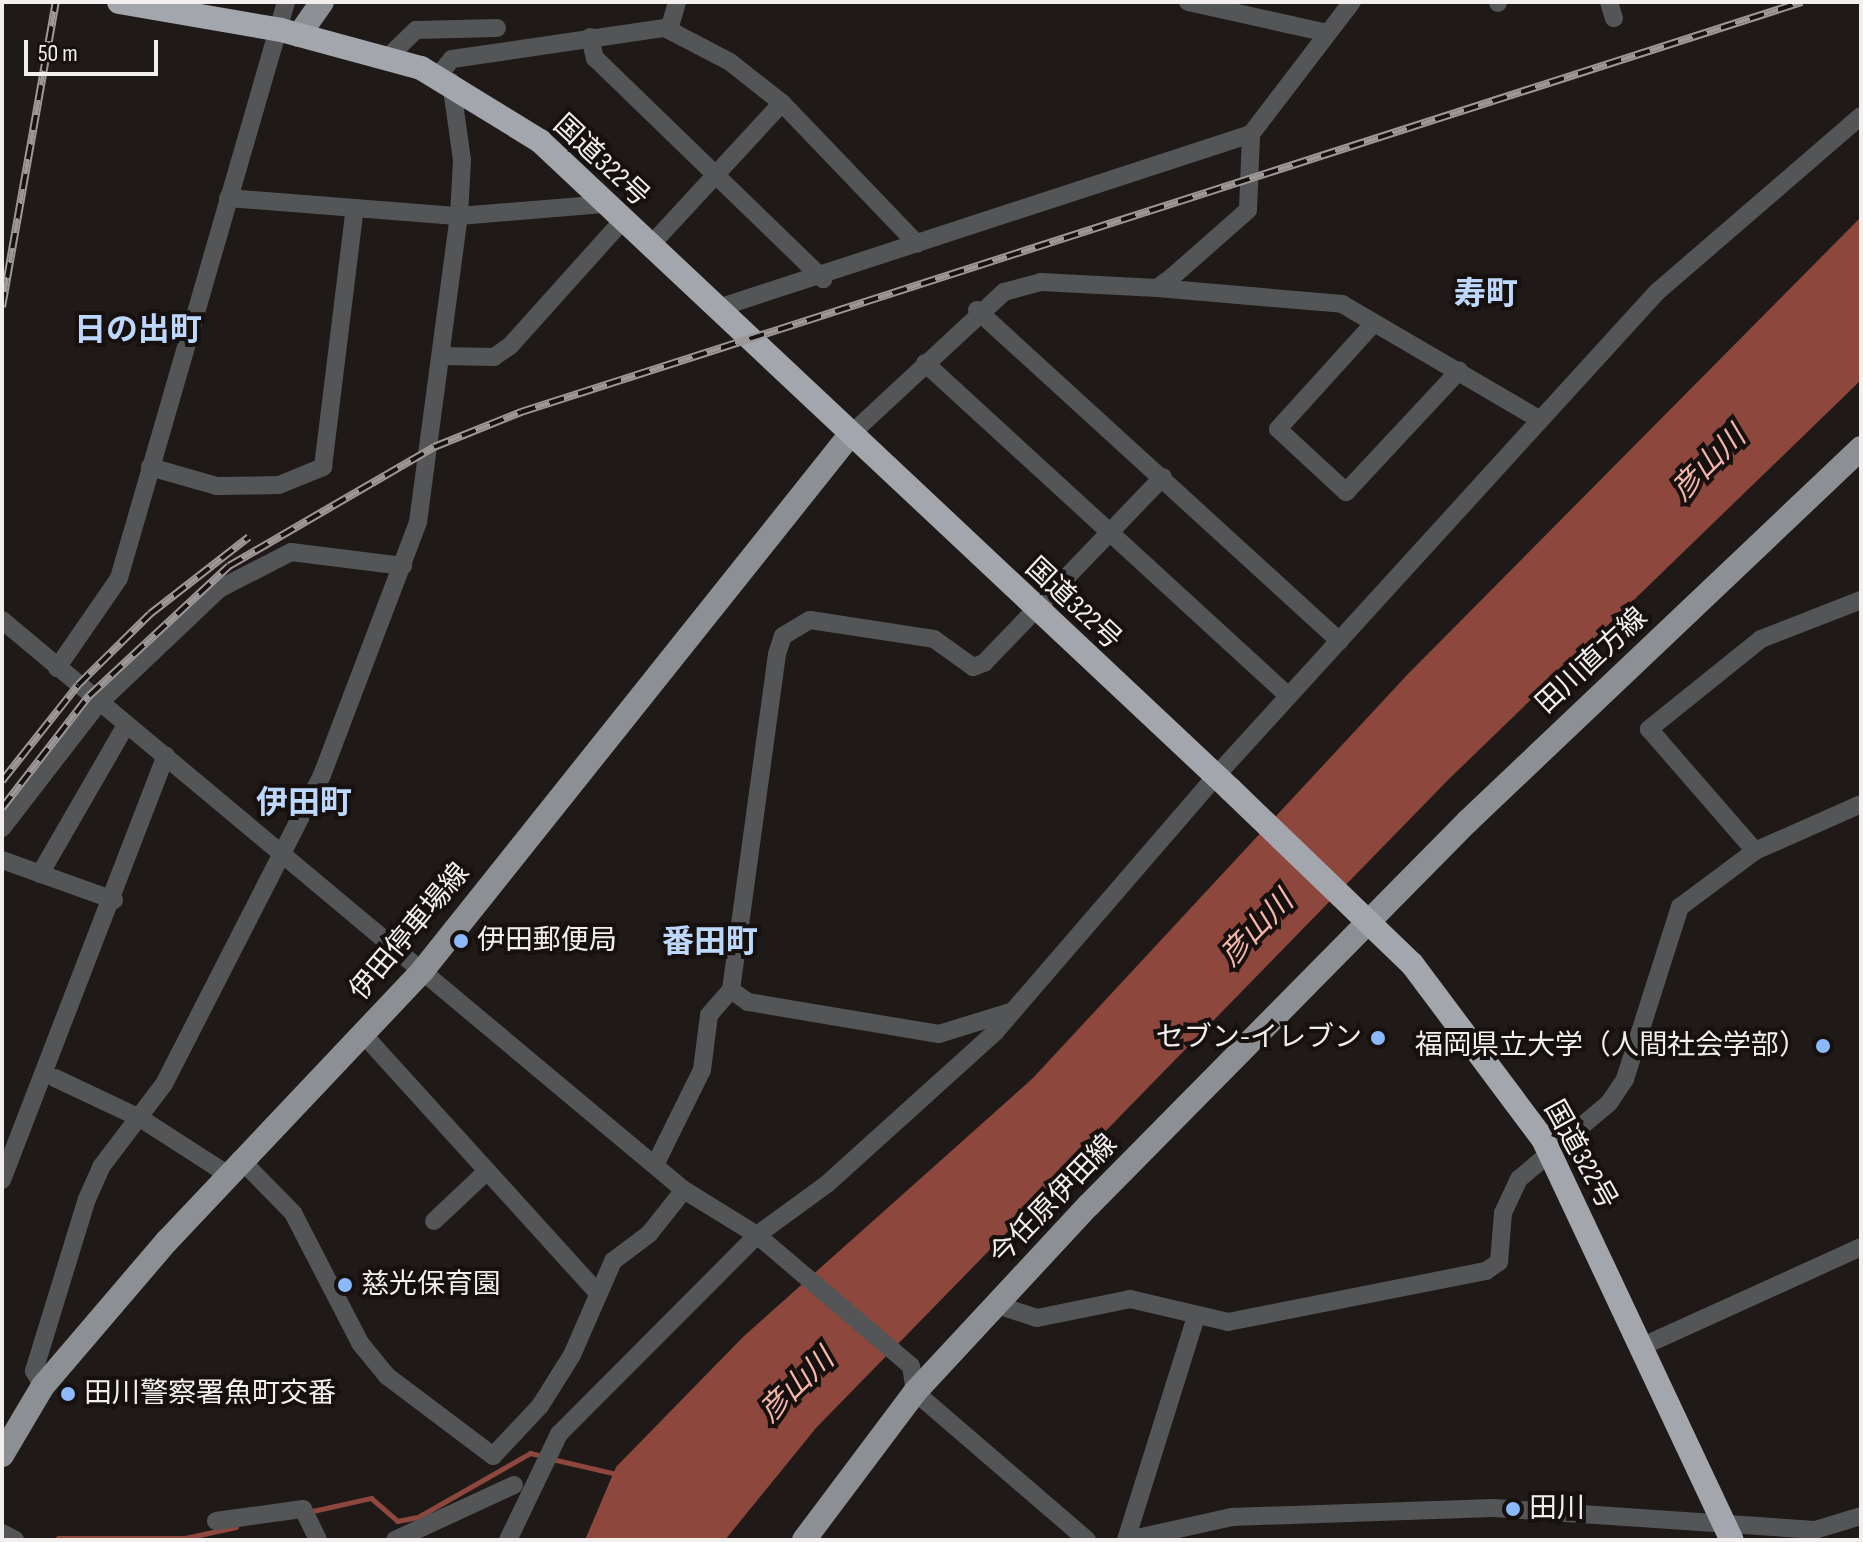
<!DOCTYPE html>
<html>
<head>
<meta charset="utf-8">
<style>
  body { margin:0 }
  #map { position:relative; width:1863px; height:1542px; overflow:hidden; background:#1f1918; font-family:"Sofia Sans Condensed","Noto Sans JP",sans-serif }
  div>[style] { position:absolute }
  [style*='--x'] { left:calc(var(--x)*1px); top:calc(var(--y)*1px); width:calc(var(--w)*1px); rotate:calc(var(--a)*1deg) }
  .water>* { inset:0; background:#8e473c }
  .stream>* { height:5px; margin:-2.5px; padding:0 2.5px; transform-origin:2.5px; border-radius:2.5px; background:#8e473c }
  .minor>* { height:18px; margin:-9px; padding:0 9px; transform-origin:9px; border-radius:9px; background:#535557 }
  .major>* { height:24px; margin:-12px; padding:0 12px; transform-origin:12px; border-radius:12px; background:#8c9094 }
  .highway>* { height:24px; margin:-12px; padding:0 12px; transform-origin:12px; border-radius:12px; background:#a3a7ad }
  .rail>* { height:8px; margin-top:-4px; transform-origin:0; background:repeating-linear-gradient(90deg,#16100f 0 15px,#9d9897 0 30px); box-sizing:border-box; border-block:2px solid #9d9897 }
  .dots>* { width:22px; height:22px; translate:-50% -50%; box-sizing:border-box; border:4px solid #16100f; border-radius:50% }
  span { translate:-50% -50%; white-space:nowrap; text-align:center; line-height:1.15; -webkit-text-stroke:8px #16100f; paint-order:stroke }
  .street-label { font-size:28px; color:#f4efef }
  .poi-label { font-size:28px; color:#f4efef }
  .left { translate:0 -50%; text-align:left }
  .right { translate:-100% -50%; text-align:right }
  .water-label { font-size:30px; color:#f6b6aa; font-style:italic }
  .quarter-label { font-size:32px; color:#bdd7fd; font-weight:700 }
  .frame { position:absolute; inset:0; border:4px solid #f4efef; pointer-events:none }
  .scale { position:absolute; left:24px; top:40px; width:134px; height:36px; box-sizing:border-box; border:4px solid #f4efef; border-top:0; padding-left:10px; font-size:24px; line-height:28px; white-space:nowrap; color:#f4efef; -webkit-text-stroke:6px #16100f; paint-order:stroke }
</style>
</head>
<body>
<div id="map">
  <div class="water">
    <div style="clip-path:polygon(1861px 217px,1861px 380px,1449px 779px,816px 1428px,725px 1540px,585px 1540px,616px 1467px,743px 1337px,1033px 1078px,1407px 675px)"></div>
  </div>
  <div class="stream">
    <div style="--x:552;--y:1459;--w:67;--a:13"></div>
    <div style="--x:308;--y:1512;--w:65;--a:-12.5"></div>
    <div style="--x:371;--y:1498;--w:35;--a:41"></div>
    <div style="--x:397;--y:1521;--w:21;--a:-11"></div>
    <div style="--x:418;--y:1517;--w:129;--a:-29.7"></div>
    <div style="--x:530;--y:1453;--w:13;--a:13"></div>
    <div style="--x:58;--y:1538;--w:127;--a:0"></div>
    <div style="--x:185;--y:1538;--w:52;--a:-12.2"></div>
  </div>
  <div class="minor">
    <div style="--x:1188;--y:2;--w:143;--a:12.5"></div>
    <div style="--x:1498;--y:2;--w:1;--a:90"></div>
    <div style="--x:1609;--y:2;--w:17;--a:73"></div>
    <div style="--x:669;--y:30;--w:29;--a:-74"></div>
    <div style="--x:590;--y:37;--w:22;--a:77"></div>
    <div style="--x:595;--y:58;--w:318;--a:44.1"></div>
    <div style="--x:386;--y:59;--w:42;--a:-44"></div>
    <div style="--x:416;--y:30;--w:81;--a:-1.4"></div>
    <div style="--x:438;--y:76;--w:22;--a:-51"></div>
    <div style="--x:452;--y:59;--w:215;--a:-8.3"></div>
    <div style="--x:665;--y:28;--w:73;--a:27.6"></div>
    <div style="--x:730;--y:62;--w:66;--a:38.3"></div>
    <div style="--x:782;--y:103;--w:195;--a:46.2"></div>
    <div style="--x:228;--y:198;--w:232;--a:4.5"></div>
    <div style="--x:459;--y:216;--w:145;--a:-4.7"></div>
    <div style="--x:649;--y:247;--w:196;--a:-47.3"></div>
    <div style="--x:1157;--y:288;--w:186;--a:4.9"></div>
    <div style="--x:1342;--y:304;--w:228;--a:30.3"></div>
    <div style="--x:718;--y:308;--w:561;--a:-18.08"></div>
    <div style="--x:1251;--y:134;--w:166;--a:-52.6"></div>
    <div style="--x:977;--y:310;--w:491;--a:42.4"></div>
    <div style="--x:1374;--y:323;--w:143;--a:132.2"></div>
    <div style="--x:1278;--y:429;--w:93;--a:42.8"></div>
    <div style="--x:1346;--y:492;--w:166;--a:-47"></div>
    <div style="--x:442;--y:356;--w:52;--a:1.1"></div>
    <div style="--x:494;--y:357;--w:19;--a:-35"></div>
    <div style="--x:510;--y:346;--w:168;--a:-48.1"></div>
    <div style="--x:925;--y:363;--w:493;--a:42.5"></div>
    <div style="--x:850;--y:435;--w:210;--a:-42.9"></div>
    <div style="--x:1004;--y:292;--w:38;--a:-15"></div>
    <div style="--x:1041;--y:282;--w:116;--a:3"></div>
    <div style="--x:1157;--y:288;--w:19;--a:-36"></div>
    <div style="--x:1172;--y:277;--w:101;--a:-41.4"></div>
    <div style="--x:1248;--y:210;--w:76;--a:-87.7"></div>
    <div style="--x:150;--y:467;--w:70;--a:15.8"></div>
    <div style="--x:217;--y:486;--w:62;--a:-0.9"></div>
    <div style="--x:279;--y:485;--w:48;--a:-22.2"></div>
    <div style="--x:323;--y:467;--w:261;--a:-83"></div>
    <div style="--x:1861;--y:600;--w:107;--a:158.7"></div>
    <div style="--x:1761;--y:639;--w:144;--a:141.2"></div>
    <div style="--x:1649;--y:729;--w:162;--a:49"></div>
    <div style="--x:1755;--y:851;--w:116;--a:-23.9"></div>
    <div style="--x:2;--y:620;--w:889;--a:39.89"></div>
    <div style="--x:684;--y:1190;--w:86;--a:31.7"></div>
    <div style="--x:757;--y:1235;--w:202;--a:40.4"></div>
    <div style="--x:911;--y:1366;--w:26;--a:81"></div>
    <div style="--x:915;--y:1392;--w:227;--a:40.7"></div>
    <div style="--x:57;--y:668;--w:109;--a:-55.4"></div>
    <div style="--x:119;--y:578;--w:600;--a:-73.83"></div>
    <div style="--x:2;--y:828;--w:157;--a:-52.3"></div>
    <div style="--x:98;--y:704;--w:167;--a:-43.5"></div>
    <div style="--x:219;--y:589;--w:81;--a:-27.2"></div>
    <div style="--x:291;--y:552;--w:113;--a:7.1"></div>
    <div style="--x:2;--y:860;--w:119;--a:19.7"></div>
    <div style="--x:40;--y:874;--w:172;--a:-60"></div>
    <div style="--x:1010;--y:1012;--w:74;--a:162.8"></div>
    <div style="--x:939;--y:1034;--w:194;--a:-170.5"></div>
    <div style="--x:748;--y:1002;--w:21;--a:-145"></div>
    <div style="--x:731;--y:990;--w:339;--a:-82.2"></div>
    <div style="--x:777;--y:654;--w:19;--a:-72"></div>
    <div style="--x:783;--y:636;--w:31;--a:-31"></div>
    <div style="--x:810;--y:620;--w:125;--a:8.7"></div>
    <div style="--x:934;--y:639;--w:48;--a:35.7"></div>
    <div style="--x:973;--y:667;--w:12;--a:-20"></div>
    <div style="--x:984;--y:663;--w:258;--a:-46.1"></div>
    <div style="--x:363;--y:1034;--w:348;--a:47.8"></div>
    <div style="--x:55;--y:1078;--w:94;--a:25.2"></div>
    <div style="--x:140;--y:1118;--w:103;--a:32.8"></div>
    <div style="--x:240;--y:1159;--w:76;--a:45.5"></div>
    <div style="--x:293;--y:1213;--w:146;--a:62.7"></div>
    <div style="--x:360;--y:1343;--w:43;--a:50.7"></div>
    <div style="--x:387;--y:1376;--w:133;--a:37"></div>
    <div style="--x:493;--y:1456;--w:69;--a:-46.8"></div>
    <div style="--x:540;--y:1406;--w:60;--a:-57.9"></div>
    <div style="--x:572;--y:1355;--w:103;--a:-66.4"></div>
    <div style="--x:613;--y:1261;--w:45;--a:-36.9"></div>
    <div style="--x:649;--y:1234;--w:56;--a:-51.5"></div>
    <div style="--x:655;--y:1165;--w:106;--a:-63.7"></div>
    <div style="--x:702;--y:1070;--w:55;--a:-82.7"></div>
    <div style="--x:709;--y:1015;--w:33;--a:-49"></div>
    <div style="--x:2;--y:1180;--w:455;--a:-68.9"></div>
    <div style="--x:434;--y:1221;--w:73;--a:-43.3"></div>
    <div style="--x:994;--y:1304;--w:45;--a:18"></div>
    <div style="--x:1037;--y:1318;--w:95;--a:-11.5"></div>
    <div style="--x:1130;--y:1299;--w:101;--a:13.2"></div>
    <div style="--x:1228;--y:1322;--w:263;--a:-11.2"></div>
    <div style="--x:1486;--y:1271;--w:16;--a:-35"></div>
    <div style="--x:1499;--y:1262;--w:49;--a:-85.3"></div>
    <div style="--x:1503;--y:1213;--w:38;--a:-65"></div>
    <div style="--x:1519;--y:1179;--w:118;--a:-40.2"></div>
    <div style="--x:1609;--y:1103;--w:29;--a:-56"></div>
    <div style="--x:1625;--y:1079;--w:181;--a:-72.3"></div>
    <div style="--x:1680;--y:907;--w:94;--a:-36.7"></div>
    <div style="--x:1643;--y:1346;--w:239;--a:-24.4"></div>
    <div style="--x:43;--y:1386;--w:17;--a:-121"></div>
    <div style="--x:34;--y:1371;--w:180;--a:-72.9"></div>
    <div style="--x:87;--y:1199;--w:35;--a:-66"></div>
    <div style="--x:101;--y:1167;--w:104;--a:-52.8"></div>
    <div style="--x:164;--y:1084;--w:347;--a:-62.9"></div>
    <div style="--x:322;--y:775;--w:271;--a:-69.2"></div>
    <div style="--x:418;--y:522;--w:309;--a:-82.4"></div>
    <div style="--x:459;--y:216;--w:56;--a:-86.9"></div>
    <div style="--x:462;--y:160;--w:79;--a:-98"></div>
    <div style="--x:216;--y:1521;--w:88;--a:-7.9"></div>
    <div style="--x:303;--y:1509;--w:34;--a:64"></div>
    <div style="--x:2;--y:1533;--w:15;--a:28"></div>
    <div style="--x:395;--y:1540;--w:131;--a:-24.8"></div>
    <div style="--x:508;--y:1540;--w:118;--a:-64.3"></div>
    <div style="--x:559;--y:1434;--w:281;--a:-45.1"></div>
    <div style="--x:757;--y:1235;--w:87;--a:-36.1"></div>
    <div style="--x:827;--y:1184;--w:227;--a:-42.1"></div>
    <div style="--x:995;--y:1032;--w:337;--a:-49.2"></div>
    <div style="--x:1215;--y:777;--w:656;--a:-47.66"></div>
    <div style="--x:1657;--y:292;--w:269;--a:-40.8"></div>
    <div style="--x:1126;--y:1540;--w:235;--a:-72.6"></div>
    <div style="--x:1128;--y:1540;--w:107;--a:-12.5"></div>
    <div style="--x:1232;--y:1517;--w:261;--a:-2"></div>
    <div style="--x:1493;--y:1508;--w:323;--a:3.9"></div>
    <div style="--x:1815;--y:1530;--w:48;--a:-16.9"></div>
  </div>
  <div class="major">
    <div style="--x:299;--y:35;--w:40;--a:-55.1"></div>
    <div style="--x:2;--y:1455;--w:80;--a:-59.3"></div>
    <div style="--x:43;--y:1386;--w:191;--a:-49.5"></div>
    <div style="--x:167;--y:1241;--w:373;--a:-46.6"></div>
    <div style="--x:423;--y:970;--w:685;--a:-51.41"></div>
    <div style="--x:804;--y:1540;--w:185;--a:-53.1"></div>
    <div style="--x:915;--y:1392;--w:255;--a:-47.1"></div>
    <div style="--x:1089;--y:1205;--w:540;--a:-45.38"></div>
    <div style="--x:1468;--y:821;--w:542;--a:-43.5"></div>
  </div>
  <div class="highway">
    <div style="--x:119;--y:2;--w:164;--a:9.8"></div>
    <div style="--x:281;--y:30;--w:145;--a:15.2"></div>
    <div style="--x:421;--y:68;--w:140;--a:31.5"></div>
    <div style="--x:540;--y:141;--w:947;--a:43.2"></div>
    <div style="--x:1230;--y:789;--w:252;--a:43.9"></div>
    <div style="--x:1412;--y:964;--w:219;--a:53.2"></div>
    <div style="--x:1543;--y:1139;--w:443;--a:64.8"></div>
  </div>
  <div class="rail">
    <div style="--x:2;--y:307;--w:310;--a:-80"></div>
    <div style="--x:2;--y:781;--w:122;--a:-51.6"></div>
    <div style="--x:78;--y:685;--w:101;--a:-44.6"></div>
    <div style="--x:150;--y:614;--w:125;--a:-37.9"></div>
    <div style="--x:2;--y:808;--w:142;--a:-52.2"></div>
    <div style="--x:89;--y:696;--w:191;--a:-42.9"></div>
    <div style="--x:229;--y:566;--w:237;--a:-30.1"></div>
    <div style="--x:434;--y:447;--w:94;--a:-21.9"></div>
    <div style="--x:521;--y:412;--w:1345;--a:-17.75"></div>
  </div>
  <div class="dots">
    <div style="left:461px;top:941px;background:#8cb9fc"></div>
    <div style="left:1378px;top:1038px;background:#8cb9fc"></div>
    <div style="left:1823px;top:1046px;background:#8cb9fc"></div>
    <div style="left:345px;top:1285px;background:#8cb9fc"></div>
    <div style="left:68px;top:1394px;background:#8cb9fc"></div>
    <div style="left:1513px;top:1509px;background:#8cb9fc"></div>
  </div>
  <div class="street-label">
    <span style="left:601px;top:161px;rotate:43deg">国道322号</span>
    <span style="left:1073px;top:604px;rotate:43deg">国道322号</span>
    <span style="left:1592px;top:661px;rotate:-43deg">田川直方線</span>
    <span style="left:410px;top:932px;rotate:-50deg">伊田停車場線</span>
    <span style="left:1580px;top:1155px;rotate:61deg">国道322号</span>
    <span style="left:1054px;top:1200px;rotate:-46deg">今任原伊田線</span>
  </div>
  <div class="poi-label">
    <span class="left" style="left:477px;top:941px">伊田郵便局</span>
    <span class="right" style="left:1362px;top:1038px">セブン-イレブン</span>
    <span class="right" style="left:1807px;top:1046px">福岡県立大学（人間社会学部）</span>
    <span class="left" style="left:361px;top:1285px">慈光保育園</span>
    <span class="left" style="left:84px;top:1394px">田川警察署魚町交番</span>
    <span class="left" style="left:1529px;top:1509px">田川</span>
  </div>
  <div class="water-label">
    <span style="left:1709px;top:464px;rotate:-45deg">彦山川</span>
    <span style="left:1257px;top:929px;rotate:-46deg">彦山川</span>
    <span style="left:797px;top:1386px;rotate:-44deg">彦山川</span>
  </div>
  <div class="quarter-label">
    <span style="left:1486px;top:295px">寿町</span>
    <span style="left:138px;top:331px">日の出町</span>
    <span style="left:304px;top:804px">伊田町</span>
    <span style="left:710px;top:943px">番田町</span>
  </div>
  <div class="frame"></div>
  <div class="scale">50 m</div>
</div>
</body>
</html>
